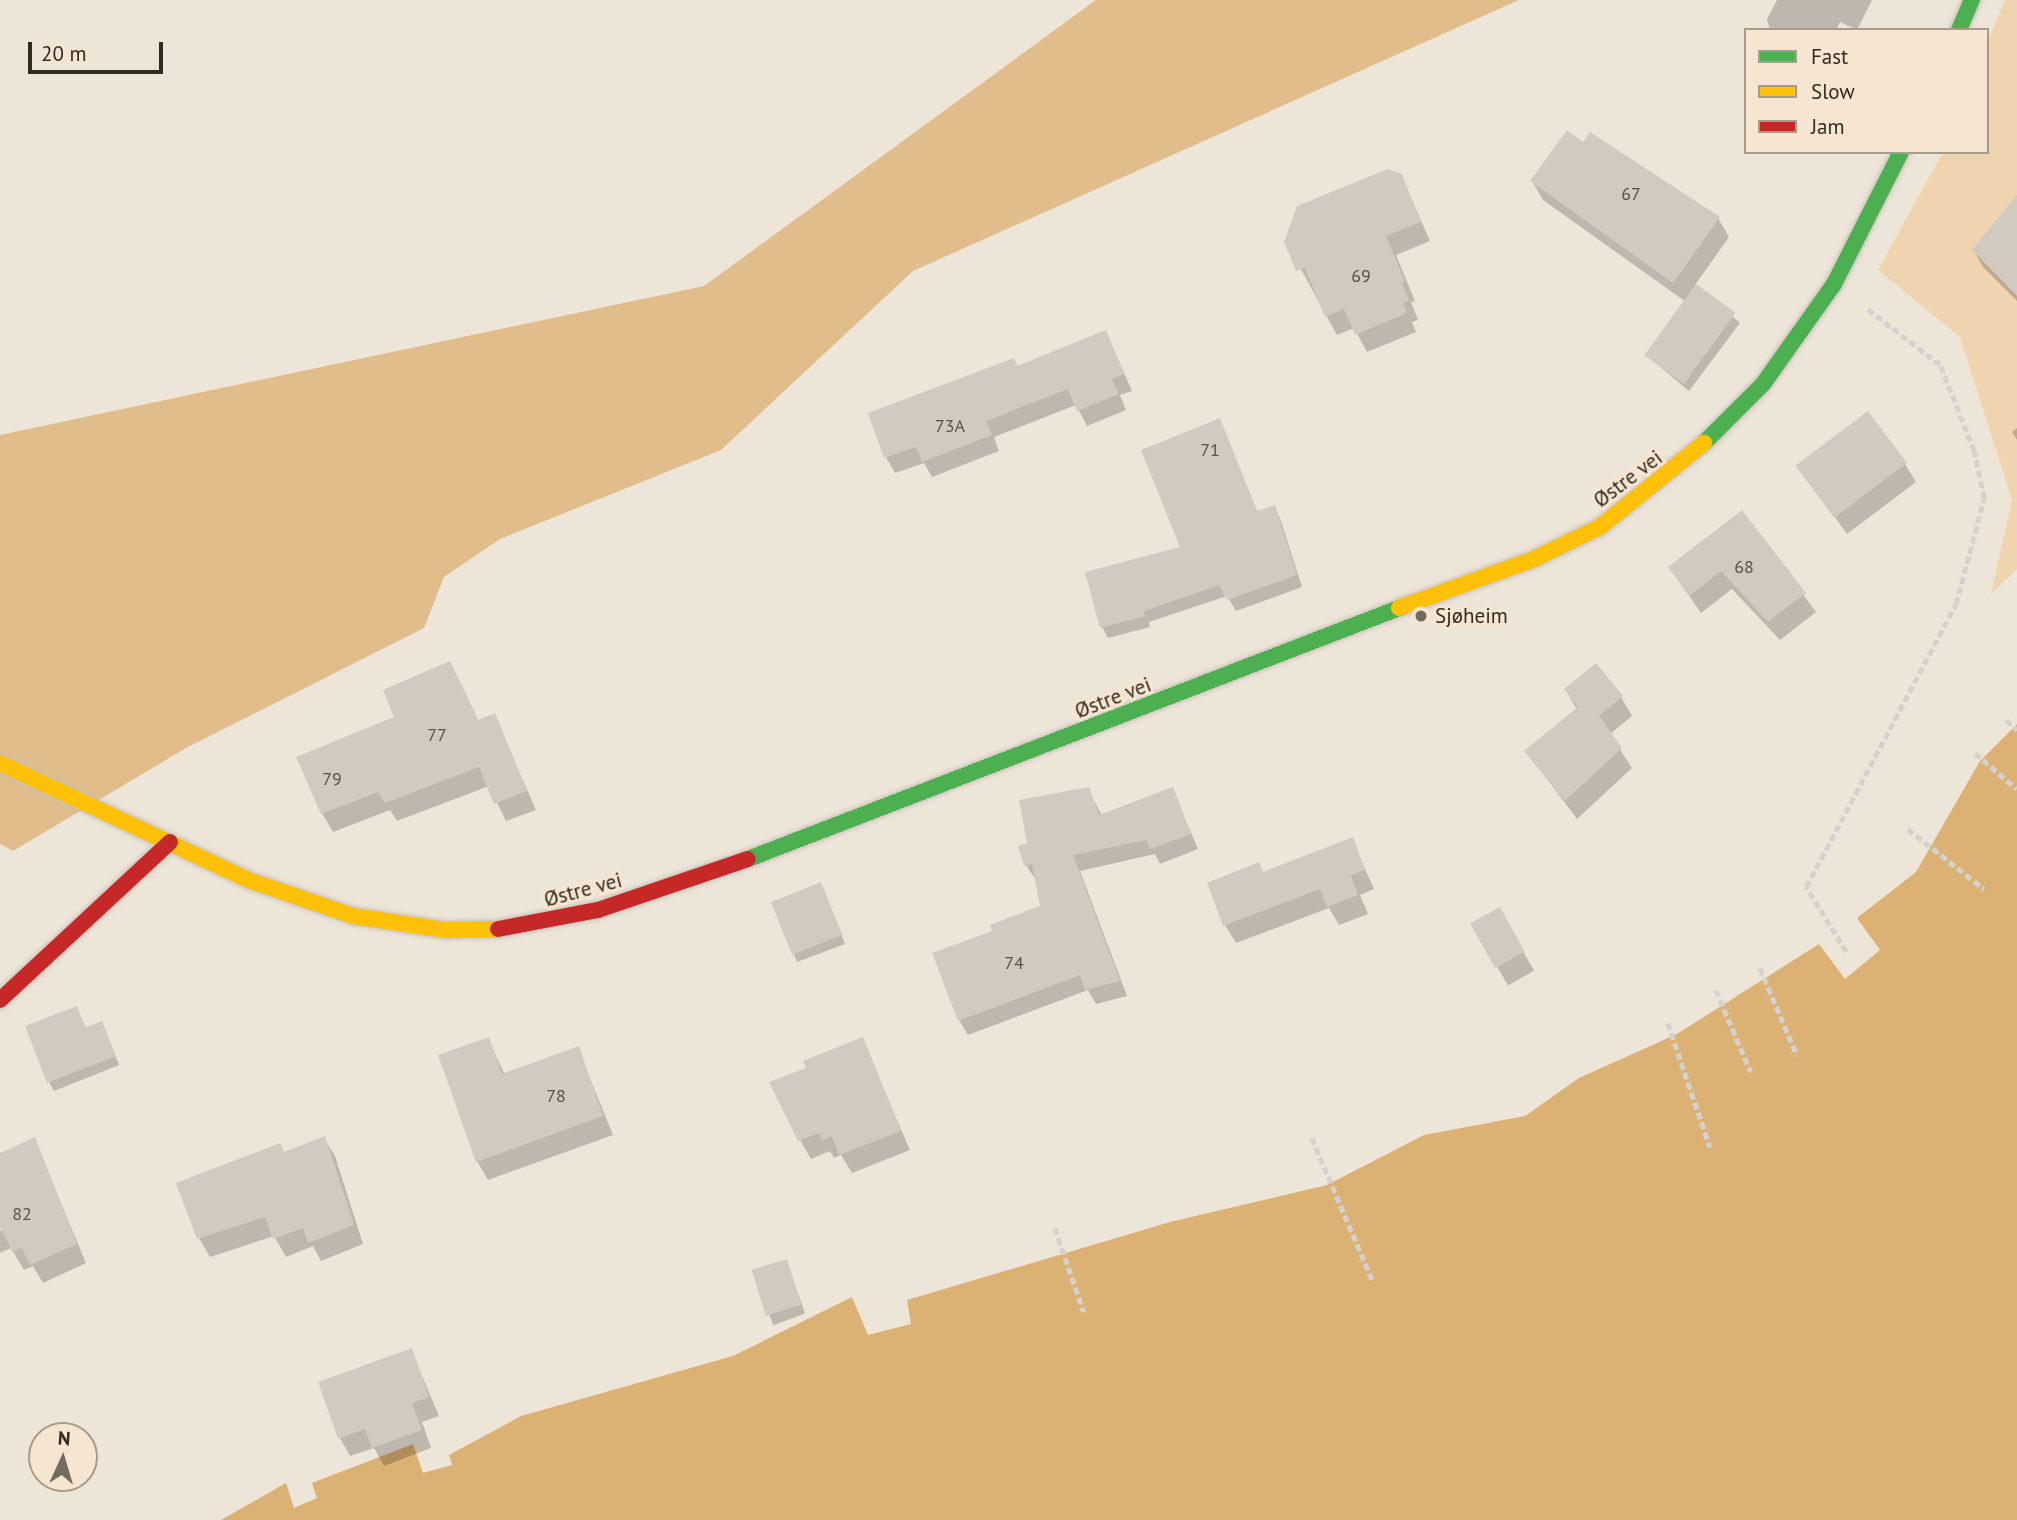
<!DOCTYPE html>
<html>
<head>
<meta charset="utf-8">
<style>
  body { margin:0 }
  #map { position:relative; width:2017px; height:1520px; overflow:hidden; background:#eee5d9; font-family:"PT Sans",sans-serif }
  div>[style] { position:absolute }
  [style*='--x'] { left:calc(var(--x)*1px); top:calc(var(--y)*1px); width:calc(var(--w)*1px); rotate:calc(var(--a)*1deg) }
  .green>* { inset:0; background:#f0d4b0 }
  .forest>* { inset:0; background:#e0bd8a }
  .water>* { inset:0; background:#dcb274 }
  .shadow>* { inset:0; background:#0003; transform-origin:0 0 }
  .building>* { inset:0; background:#d1cac1; transform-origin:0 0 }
  .path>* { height:4.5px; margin-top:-2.25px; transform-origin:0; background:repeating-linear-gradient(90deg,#d4d1ce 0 7px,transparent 0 10.5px) }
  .roads { filter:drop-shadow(0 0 2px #c8c1b8) drop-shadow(0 0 2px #c8c1b8) }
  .fast>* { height:16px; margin:-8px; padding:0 8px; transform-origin:8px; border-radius:8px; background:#4caf50 }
  .slow>* { height:16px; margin:-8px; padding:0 8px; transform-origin:8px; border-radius:8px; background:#ffc107 }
  .jam>* { height:16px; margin:-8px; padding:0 8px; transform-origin:8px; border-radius:8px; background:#c62828 }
  .dots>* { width:19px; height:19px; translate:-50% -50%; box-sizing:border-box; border:4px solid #f6e6d1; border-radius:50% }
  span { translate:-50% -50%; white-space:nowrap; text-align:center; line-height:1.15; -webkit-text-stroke:6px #f6e6d1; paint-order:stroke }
  .number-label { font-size:18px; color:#58524a }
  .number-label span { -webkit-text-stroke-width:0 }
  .street-label { font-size:21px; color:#302a22 }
  .poi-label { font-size:21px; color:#302a22 }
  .left { translate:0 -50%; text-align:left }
  .legend { position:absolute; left:1744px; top:28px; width:245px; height:126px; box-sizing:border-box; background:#f6e6d1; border:2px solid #a79b8b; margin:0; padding:9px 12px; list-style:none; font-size:21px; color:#302a22 }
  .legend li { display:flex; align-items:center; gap:14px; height:35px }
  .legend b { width:35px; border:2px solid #a79b8b }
  .north { position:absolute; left:28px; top:1422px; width:70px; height:70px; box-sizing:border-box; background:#f6e6d1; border:2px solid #a79b8b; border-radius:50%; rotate:4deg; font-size:19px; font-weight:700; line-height:28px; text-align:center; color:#302a22 }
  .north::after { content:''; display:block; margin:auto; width:24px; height:32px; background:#726b62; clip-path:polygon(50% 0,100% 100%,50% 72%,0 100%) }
  .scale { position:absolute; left:28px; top:42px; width:135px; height:32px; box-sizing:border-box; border:4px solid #302a22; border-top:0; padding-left:9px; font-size:21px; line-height:24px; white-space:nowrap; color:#302a22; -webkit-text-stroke:5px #f6e6d1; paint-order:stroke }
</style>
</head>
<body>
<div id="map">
  <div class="green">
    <div style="clip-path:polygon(2005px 0,2017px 0,2017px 569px,1991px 594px,2012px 500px,1960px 337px,1878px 270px,1943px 152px,1987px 152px,1987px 43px)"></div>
  </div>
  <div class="forest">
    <div style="clip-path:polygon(1096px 0,1519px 0,913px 271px,721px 450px,500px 539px,444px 577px,424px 628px,186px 748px,13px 851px,0 844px,0 435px,704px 286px)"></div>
  </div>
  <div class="water">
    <div style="clip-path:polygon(2017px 724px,2017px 1520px,221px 1520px,286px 1483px,294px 1508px,317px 1498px,312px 1483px,413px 1444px,423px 1473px,452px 1465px,449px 1455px,521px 1416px,733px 1356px,852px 1297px,868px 1335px,911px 1324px,907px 1300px,1170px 1222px,1327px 1185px,1424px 1135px,1525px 1116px,1579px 1078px,1677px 1034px,1819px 944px,1845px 979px,1880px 950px,1857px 918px,1916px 872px,1980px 761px)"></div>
  </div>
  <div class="shadow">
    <div style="clip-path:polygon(1777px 0,1872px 0,1857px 30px,1840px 22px,1836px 30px,1770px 30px,1767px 19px)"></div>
    <div style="clip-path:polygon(1583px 144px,1718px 218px,1729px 237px,1695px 285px,1740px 323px,1689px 391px,1646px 355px,1686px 302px,1543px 200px,1532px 181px)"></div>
    <div style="clip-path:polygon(1401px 175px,1430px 241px,1396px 255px,1415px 301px,1411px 302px,1418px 320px,1412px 322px,1416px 332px,1367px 352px,1354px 328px,1337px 335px,1286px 242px)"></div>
    <div style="clip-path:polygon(2017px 215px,2017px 301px,1983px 267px,1974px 251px)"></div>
    <div style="clip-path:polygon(1106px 332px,1132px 391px,1120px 395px,1126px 410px,1087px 426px,1076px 405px,994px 437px,999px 451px,932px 477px,924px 463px,895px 473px,886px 457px,1014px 360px,1018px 367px)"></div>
    <div style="clip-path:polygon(1219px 421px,1258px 513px,1274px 507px,1280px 518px,1302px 587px,1236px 611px,1227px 596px,1149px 622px,1150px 627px,1108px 638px,1102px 627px,1182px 549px)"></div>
    <div style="clip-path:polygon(2017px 428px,2017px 440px,2012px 432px)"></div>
    <div style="clip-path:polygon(1905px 464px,1916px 482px,1847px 534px,1798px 466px)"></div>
    <div style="clip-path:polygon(1742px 512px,1816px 612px,1780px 640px,1732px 589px,1701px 613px,1670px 568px)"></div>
    <div style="clip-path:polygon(460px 682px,479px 722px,494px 715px,536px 810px,506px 821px,489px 786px,397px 821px,390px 810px,333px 832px,322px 813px,396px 718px)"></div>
    <div style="clip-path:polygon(1566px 690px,1621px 697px,1632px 716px,1610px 734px,1632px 768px,1577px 819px,1526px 751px,1577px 710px)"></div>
    <div style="clip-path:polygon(1088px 789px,1102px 816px,1172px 789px,1198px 849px,1160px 864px,1155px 854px,1080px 871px,1127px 996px,1096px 1004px,1088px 990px,968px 1035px,959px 1020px,994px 932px,1042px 907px,1036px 880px,1026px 865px,1029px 844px)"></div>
    <div style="clip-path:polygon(1352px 840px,1374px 889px,1360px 895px,1368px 914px,1339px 925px,1329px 908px,1236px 943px,1225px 925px,1264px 874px)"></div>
    <div style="clip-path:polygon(825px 893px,845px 944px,797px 962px,772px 902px)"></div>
    <div style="left:1499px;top:910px;width:70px;height:30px;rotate:60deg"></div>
    <div style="clip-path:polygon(81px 1017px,86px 1029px,106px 1032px,119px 1065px,54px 1091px,49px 1082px)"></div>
    <div style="clip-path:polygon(488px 1039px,505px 1075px,578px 1049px,613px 1135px,488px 1180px,477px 1161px)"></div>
    <div style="clip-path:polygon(862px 1039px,910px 1150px,852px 1173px,841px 1155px,834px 1158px,830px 1151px,811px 1159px,800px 1140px,808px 1069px)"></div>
    <div style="clip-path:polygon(324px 1138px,335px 1156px,363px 1244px,321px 1261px,313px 1246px,286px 1257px,274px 1236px,210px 1257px,199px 1238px,284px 1153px)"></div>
    <div style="clip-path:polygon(34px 1139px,86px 1263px,43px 1283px,33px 1266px,24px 1270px,11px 1248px,0 1253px,0 1231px,10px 1227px,0 1228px,0 1166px)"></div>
    <div style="left:786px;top:1261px;width:56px;height:34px;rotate:70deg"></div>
    <div style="clip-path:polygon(411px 1350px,439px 1416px,422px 1422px,431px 1448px,384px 1466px,374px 1448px,350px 1456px,340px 1438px)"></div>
  </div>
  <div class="building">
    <div style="clip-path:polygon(1567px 130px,1583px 142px,1590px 132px,1720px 217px,1673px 283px,1530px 181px)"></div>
    <div style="clip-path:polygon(1388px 169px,1402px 174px,1421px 222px,1386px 236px,1405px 282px,1402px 283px,1409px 301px,1403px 303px,1407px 313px,1355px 335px,1344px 309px,1325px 317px,1305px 268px,1296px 271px,1284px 242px,1297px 206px)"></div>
    <div style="clip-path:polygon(2017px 195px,2017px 296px,1972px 250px)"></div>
    <div style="left:1696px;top:284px;width:49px;height:88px;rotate:36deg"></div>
    <div style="clip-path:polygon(1106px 330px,1124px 374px,1112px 379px,1119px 394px,1077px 411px,1068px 389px,986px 421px,992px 435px,922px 462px,916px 447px,884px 458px,868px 413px,1014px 358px,1017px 366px)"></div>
    <div style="left:1868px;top:411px;width:65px;height:91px;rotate:53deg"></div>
    <div style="clip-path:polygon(1220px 418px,1257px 511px,1275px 505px,1297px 575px,1227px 600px,1219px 585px,1144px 611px,1145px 616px,1100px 628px,1085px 572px,1180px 547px,1141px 450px)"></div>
    <div style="clip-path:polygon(1742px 510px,1806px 593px,1768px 622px,1721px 571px,1689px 596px,1668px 567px)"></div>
    <div style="clip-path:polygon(450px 661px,478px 720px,495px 713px,527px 791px,494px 804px,479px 767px,385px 803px,378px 792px,321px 814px,296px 757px,394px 717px,383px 690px)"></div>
    <div style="clip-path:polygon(1596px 663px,1623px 696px,1599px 716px,1622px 748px,1565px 801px,1524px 751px,1578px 707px,1564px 689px)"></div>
    <div style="clip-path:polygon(1089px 787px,1099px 815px,1173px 787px,1191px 834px,1150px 849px,1146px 840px,1073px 855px,1120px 981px,1085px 990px,1080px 975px,958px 1021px,932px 953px,992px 931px,990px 925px,1040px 906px,1032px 864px,1024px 866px,1018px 846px,1027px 843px,1019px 800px)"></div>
    <div style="clip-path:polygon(1353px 837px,1365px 870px,1351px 875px,1358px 895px,1327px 907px,1320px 889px,1223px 926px,1207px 883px,1259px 862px,1263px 872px)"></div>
    <div style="left:821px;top:882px;width:57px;height:54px;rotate:68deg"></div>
    <div style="left:1500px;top:907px;width:51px;height:34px;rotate:61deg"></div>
    <div style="clip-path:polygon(77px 1006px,85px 1028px,102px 1021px,116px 1056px,47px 1083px,25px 1026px)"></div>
    <div style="clip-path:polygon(489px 1037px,502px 1074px,579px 1046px,603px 1116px,476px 1162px,438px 1055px)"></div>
    <div style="clip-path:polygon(863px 1037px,901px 1131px,839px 1155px,832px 1136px,822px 1140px,819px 1133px,798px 1141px,769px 1082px,806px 1068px,803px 1061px)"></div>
    <div style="clip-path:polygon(325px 1136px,354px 1225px,308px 1243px,303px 1228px,273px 1239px,265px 1217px,197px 1239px,176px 1183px,280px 1143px,284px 1152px)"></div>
    <div style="clip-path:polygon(35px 1137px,77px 1244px,30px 1265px,22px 1248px,12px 1252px,0 1226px,0 1153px)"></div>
    <div style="left:787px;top:1259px;width:48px;height:37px;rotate:73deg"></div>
    <div style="clip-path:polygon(412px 1348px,429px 1397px,412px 1403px,422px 1430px,372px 1448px,365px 1429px,338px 1439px,318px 1382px)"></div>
  </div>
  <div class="path">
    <div style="--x:2006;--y:720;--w:15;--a:42"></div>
    <div style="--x:1975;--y:753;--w:55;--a:40.6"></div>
    <div style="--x:1908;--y:829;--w:97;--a:38.3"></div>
    <div style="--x:1846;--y:952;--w:76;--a:-121.6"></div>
    <div style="--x:1806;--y:887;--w:320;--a:-62.1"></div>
    <div style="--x:1956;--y:604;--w:110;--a:-75.2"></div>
    <div style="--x:1984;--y:498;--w:48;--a:-102"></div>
    <div style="--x:1974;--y:451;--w:92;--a:-111.6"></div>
    <div style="--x:1940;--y:365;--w:91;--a:-142.6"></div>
    <div style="--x:1760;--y:968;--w:95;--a:67"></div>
    <div style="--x:1716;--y:990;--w:89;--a:66.9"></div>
    <div style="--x:1668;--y:1023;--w:131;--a:71.3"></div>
    <div style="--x:1312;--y:1138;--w:156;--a:67"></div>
    <div style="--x:1055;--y:1228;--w:89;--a:71"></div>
  </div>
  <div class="roads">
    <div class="fast">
      <div style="--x:1959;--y:30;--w:33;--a:-67"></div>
      <div style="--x:1704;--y:443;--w:83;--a:-45"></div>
      <div style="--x:1763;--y:384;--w:123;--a:-54.6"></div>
      <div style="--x:1834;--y:284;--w:148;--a:-63.1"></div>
      <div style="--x:748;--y:859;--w:698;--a:-21.08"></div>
    </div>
    <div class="slow">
      <div style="--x:1399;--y:608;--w:144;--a:-19.9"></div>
      <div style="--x:1534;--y:559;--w:73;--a:-25.9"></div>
      <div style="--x:1600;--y:527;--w:134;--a:-38.9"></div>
      <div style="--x:0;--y:763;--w:277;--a:25.2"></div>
      <div style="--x:251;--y:881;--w:108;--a:18.9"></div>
      <div style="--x:353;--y:916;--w:94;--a:8.6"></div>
      <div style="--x:446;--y:930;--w:52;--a:-1.1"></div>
    </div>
    <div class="jam">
      <div style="--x:498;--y:929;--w:102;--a:-10.8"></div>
      <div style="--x:598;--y:910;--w:158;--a:-18.8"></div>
      <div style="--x:0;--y:1000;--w:232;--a:-42.9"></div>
    </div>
  </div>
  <div class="dots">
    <div style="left:1421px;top:616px;background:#726b62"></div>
  </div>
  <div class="number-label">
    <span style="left:1631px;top:194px">67</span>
    <span style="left:1361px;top:276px">69</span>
    <span style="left:950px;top:426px">73A</span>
    <span style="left:1210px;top:450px">71</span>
    <span style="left:1744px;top:567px">68</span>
    <span style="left:437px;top:735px">77</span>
    <span style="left:332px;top:779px">79</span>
    <span style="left:1014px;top:963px">74</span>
    <span style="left:556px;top:1096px">78</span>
    <span style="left:22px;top:1214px">82</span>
  </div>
  <div class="street-label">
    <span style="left:1628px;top:479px;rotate:-37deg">Østre vei</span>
    <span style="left:1113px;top:698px;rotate:-21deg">Østre vei</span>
    <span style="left:583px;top:890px;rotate:-15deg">Østre vei</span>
  </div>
  <div class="poi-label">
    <span class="left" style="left:1435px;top:616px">Sjøheim</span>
  </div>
  <ul class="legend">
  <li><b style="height:9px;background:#4caf50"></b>Fast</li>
  <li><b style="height:9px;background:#ffc107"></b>Slow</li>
  <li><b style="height:9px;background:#c62828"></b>Jam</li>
  </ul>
  <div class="north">N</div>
  <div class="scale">20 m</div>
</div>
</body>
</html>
